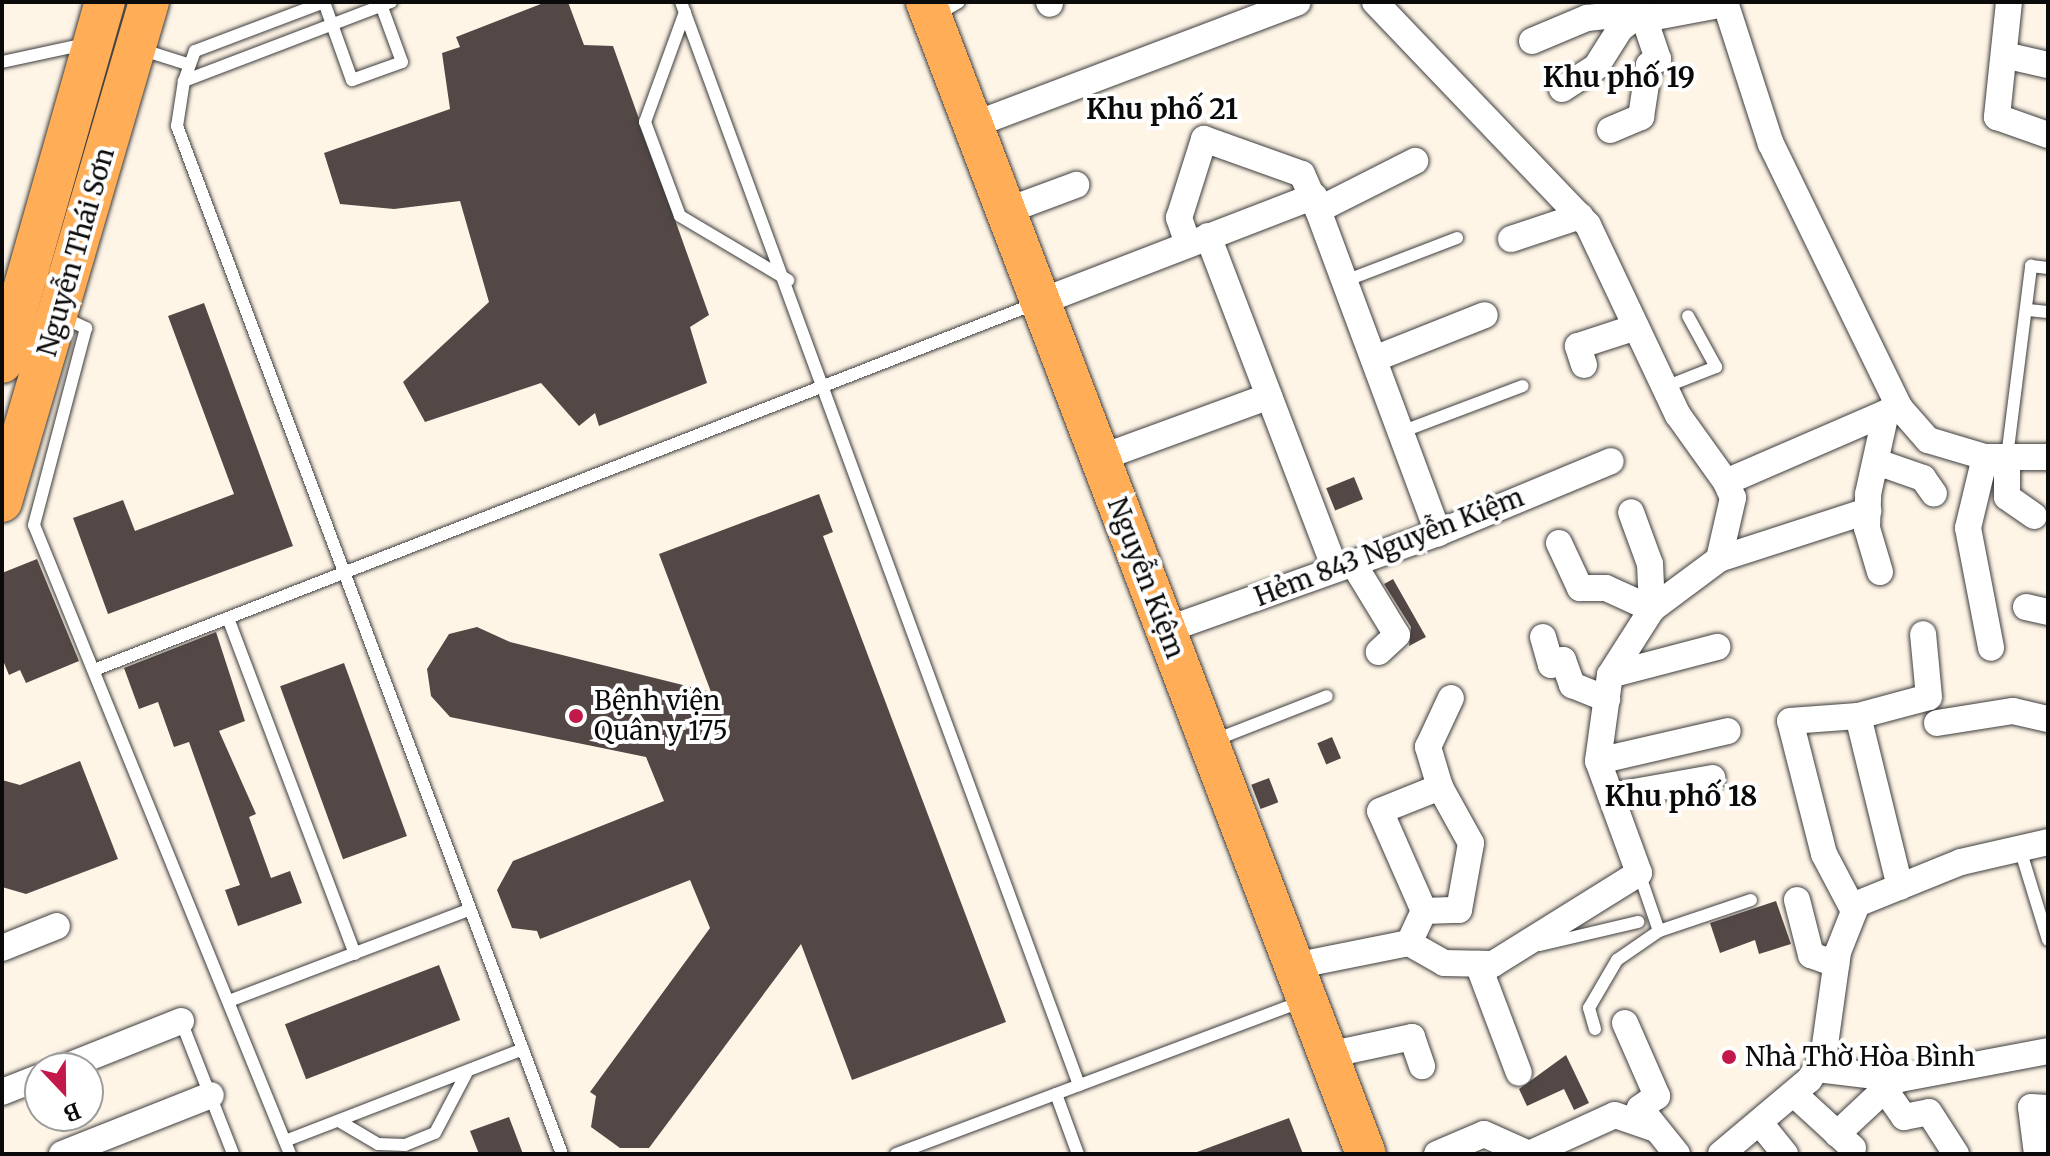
<!DOCTYPE html>
<html>
<head>
<meta charset="utf-8">
<style>
  body { margin:0 }
  #map { position:relative; width:2050px; height:1156px; overflow:hidden; background:#fff5e7; font-family:Merriweather,serif }
  div>[style] { position:absolute }
  [style*='--x'] { left:calc(var(--x)*1px); top:calc(var(--y)*1px); width:calc(var(--w)*1px); rotate:calc(var(--a)*1deg) }
  .building>* { inset:0; background:#534846; transform-origin:0 0 }
  .roads { filter:drop-shadow(0 0 2px #3d3d3d) drop-shadow(0 0 2px #3d3d3d) }
  .lane>* { height:12px; margin:-6px; padding:0 6px; transform-origin:6px; border-radius:6px; background:#fff }
  .street>* { height:26px; margin:-13px; padding:0 13px; transform-origin:13px; border-radius:13px; background:#fff }
  .primary>* { height:40px; margin:-20px; padding:0 20px; transform-origin:20px; border-radius:20px; background:#ffae57 }
  .dots>* { width:22px; height:22px; translate:-50% -50%; box-sizing:border-box; border:4px solid #fff; border-radius:50% }
  span { translate:-50% -50%; white-space:nowrap; text-align:center; line-height:1.15; -webkit-text-stroke:8px #fff; paint-order:stroke }
  .street-label { font-size:26px; color:#0a0a0a }
  .poi-label { font-size:26px; color:#0a0a0a }
  .left { translate:0 -50%; text-align:left }
  .neighbourhood-label { font-size:28px; color:#0a0a0a; font-weight:700 }
  .frame { position:absolute; inset:0; border:4px solid #0a0a0a; pointer-events:none }
  .north { position:absolute; left:24px; top:1052px; width:80px; height:80px; box-sizing:border-box; background:#fff; border:2px solid #9d9d9d; border-radius:50%; rotate:158deg; font-size:22px; font-weight:700; line-height:32px; text-align:center; color:#0a0a0a }
  .north::after { content:''; display:block; margin:auto; width:28px; height:36px; background:#c3194a; clip-path:polygon(50% 0,100% 100%,50% 72%,0 100%) }
</style>
</head>
<body>
<div id="map">
  <div class="building">
    <div style="clip-path:polygon(546px 2px,568px 2px,584px 45px,613px 46px,709px 315px,690px 327px,707px 383px,599px 426px,595px 413px,579px 426px,541px 383px,425px 422px,403px 382px,489px 302px,460px 201px,394px 209px,340px 204px,324px 153px,450px 109px,442px 53px,460px 47px,456px 37px)"></div>
    <div style="clip-path:polygon(204px 303px,293px 546px,108px 614px,73px 518px,123px 500px,135px 531px,234px 494px,168px 316px)"></div>
    <div style="left:1354px;top:477px;width:24px;height:30px;rotate:68deg"></div>
    <div style="clip-path:polygon(819px 494px,833px 532px,823px 536px,1006px 1022px,852px 1080px,801px 944px,649px 1148px,620px 1148px,591px 1127px,596px 1096px,590px 1092px,710px 928px,690px 880px,540px 939px,537px 931px,512px 928px,497px 890px,513px 861px,664px 801px,646px 757px,450px 717px,431px 696px,427px 669px,449px 634px,477px 627px,510px 642px,711px 692px,659px 554px)"></div>
    <div style="clip-path:polygon(37px 559px,79px 661px,26px 683px,20px 670px,9px 675px,2px 658px,2px 573px)"></div>
    <div style="clip-path:polygon(1393px 579px,1426px 637px,1409px 646px,1411px 627px,1384px 584px)"></div>
    <div style="clip-path:polygon(216px 632px,245px 721px,219px 731px,256px 814px,249px 817px,271px 878px,290px 871px,302px 903px,238px 926px,225px 890px,240px 885px,189px 742px,174px 747px,158px 702px,139px 709px,124px 668px)"></div>
    <div style="left:344px;top:663px;width:184px;height:68px;rotate:70deg"></div>
    <div style="left:1332px;top:737px;width:23px;height:16px;rotate:67deg"></div>
    <div style="clip-path:polygon(80px 761px,118px 859px,26px 894px,2px 887px,2px 780px,20px 785px)"></div>
    <div style="left:1269px;top:778px;width:26px;height:19px;rotate:69deg"></div>
    <div style="clip-path:polygon(1776px 901px,1791px 944px,1759px 954px,1755px 940px,1720px 953px,1710px 923px)"></div>
    <div style="left:439px;top:965px;width:59px;height:165px;rotate:69deg"></div>
    <div style="clip-path:polygon(1566px 1055px,1589px 1103px,1574px 1110px,1564px 1089px,1527px 1106px,1519px 1089px)"></div>
    <div style="clip-path:polygon(509px 1117px,523px 1154px,479px 1154px,470px 1131px)"></div>
    <div style="clip-path:polygon(1289px 1118px,1303px 1154px,1198px 1154px,1197px 1152px)"></div>
  </div>
  <div class="roads">
    <div class="lane">
      <div style="--x:324;--y:2;--w:83;--a:70.3"></div>
      <div style="--x:352;--y:80;--w:53;--a:-19.8"></div>
      <div style="--x:402;--y:62;--w:64;--a:-110.1"></div>
      <div style="--x:391;--y:2;--w:222;--a:159.1"></div>
      <div style="--x:184;--y:81;--w:46;--a:98.8"></div>
      <div style="--x:177;--y:126;--w:1098;--a:69.47"></div>
      <div style="--x:681;--y:2;--w:1154;--a:69.82"></div>
      <div style="--x:685;--y:12;--w:117;--a:110"></div>
      <div style="--x:645;--y:122;--w:100;--a:69.6"></div>
      <div style="--x:680;--y:216;--w:126;--a:30.7"></div>
      <div style="--x:938;--y:14;--w:24;--a:-30"></div>
      <div style="--x:140;--y:49;--w:52;--a:17.7"></div>
      <div style="--x:2;--y:62;--w:86;--a:-12.1"></div>
      <div style="--x:184;--y:81;--w:32;--a:-70"></div>
      <div style="--x:195;--y:51;--w:139;--a:-20.7"></div>
      <div style="--x:1345;--y:281;--w:120;--a:-21"></div>
      <div style="--x:2028;--y:310;--w:20;--a:6"></div>
      <div style="--x:60;--y:316;--w:29;--a:25"></div>
      <div style="--x:86;--y:328;--w:204;--a:104.8"></div>
      <div style="--x:34;--y:525;--w:679;--a:67.85"></div>
      <div style="--x:1665;--y:387;--w:55;--a:-21.4"></div>
      <div style="--x:1716;--y:367;--w:58;--a:-118.8"></div>
      <div style="--x:1401;--y:432;--w:130;--a:-20.7"></div>
      <div style="--x:2007;--y:457;--w:193;--a:-82.8"></div>
      <div style="--x:2031;--y:266;--w:17;--a:7"></div>
      <div style="--x:228;--y:618;--w:359;--a:69.3"></div>
      <div style="--x:94;--y:670;--w:1012;--a:-21.27"></div>
      <div style="--x:1215;--y:740;--w:120;--a:-21.4"></div>
      <div style="--x:2020;--y:849;--w:95;--a:72.9"></div>
      <div style="--x:1659;--y:931;--w:97;--a:-18.6"></div>
      <div style="--x:1540;--y:945;--w:101;--a:-13.2"></div>
      <div style="--x:229;--y:1001;--w:256;--a:-20.8"></div>
      <div style="--x:181;--y:1021;--w:143;--a:68.6"></div>
      <div style="--x:1595;--y:1029;--w:22;--a:-106"></div>
      <div style="--x:1589;--y:1008;--w:56;--a:-59.7"></div>
      <div style="--x:1617;--y:960;--w:51;--a:-34.6"></div>
      <div style="--x:1659;--y:931;--w:61;--a:-109"></div>
      <div style="--x:1056;--y:1094;--w:64;--a:69.9"></div>
      <div style="--x:339;--y:1121;--w:45;--a:30.5"></div>
      <div style="--x:378;--y:1144;--w:27;--a:2"></div>
      <div style="--x:405;--y:1145;--w:32;--a:-22"></div>
      <div style="--x:435;--y:1133;--w:67;--a:-62.3"></div>
      <div style="--x:285;--y:1141;--w:255;--a:-21.1"></div>
      <div style="--x:896;--y:1154;--w:432;--a:-20.6"></div>
    </div>
    <div class="street">
      <div style="--x:1049;--y:2;--w:2;--a:63"></div>
      <div style="--x:1375;--y:2;--w:308;--a:46.3"></div>
      <div style="--x:1588;--y:225;--w:210;--a:64.7"></div>
      <div style="--x:1678;--y:415;--w:82;--a:54.4"></div>
      <div style="--x:1725;--y:2;--w:149;--a:72.1"></div>
      <div style="--x:1771;--y:144;--w:292;--a:64"></div>
      <div style="--x:2009;--y:2;--w:116;--a:96"></div>
      <div style="--x:1997;--y:117;--w:54;--a:19.4"></div>
      <div style="--x:1532;--y:41;--w:60;--a:-22.7"></div>
      <div style="--x:1587;--y:18;--w:55;--a:-6.2"></div>
      <div style="--x:1642;--y:12;--w:10;--a:37"></div>
      <div style="--x:1650;--y:18;--w:76;--a:-10.6"></div>
      <div style="--x:2004;--y:55;--w:45;--a:12.8"></div>
      <div style="--x:1562;--y:89;--w:40;--a:-32.9"></div>
      <div style="--x:1596;--y:67;--w:45;--a:-57.7"></div>
      <div style="--x:1620;--y:29;--w:28;--a:-38"></div>
      <div style="--x:973;--y:125;--w:347;--a:-20.7"></div>
      <div style="--x:1610;--y:130;--w:34;--a:-23"></div>
      <div style="--x:1641;--y:117;--w:53;--a:-81.3"></div>
      <div style="--x:1649;--y:65;--w:11;--a:-34"></div>
      <div style="--x:1658;--y:59;--w:59;--a:-108.7"></div>
      <div style="--x:1318;--y:210;--w:345;--a:69.6"></div>
      <div style="--x:1006;--y:211;--w:75;--a:-20.4"></div>
      <div style="--x:1208;--y:236;--w:356;--a:69.1"></div>
      <div style="--x:1511;--y:239;--w:73;--a:-18.4"></div>
      <div style="--x:1188;--y:244;--w:28;--a:-109"></div>
      <div style="--x:1179;--y:218;--w:83;--a:-72.4"></div>
      <div style="--x:1204;--y:139;--w:104;--a:19.7"></div>
      <div style="--x:1302;--y:174;--w:39;--a:66"></div>
      <div style="--x:1318;--y:210;--w:109;--a:-26.8"></div>
      <div style="--x:1040;--y:302;--w:294;--a:-21.1"></div>
      <div style="--x:1374;--y:359;--w:119;--a:-21.6"></div>
      <div style="--x:1584;--y:365;--w:20;--a:-108"></div>
      <div style="--x:1578;--y:346;--w:61;--a:-18.1"></div>
      <div style="--x:1985;--y:457;--w:73;--a:103.5"></div>
      <div style="--x:1968;--y:528;--w:122;--a:79.1"></div>
      <div style="--x:2007;--y:457;--w:40;--a:90"></div>
      <div style="--x:2007;--y:497;--w:33;--a:35"></div>
      <div style="--x:1100;--y:458;--w:180;--a:-20.1"></div>
      <div style="--x:1877;--y:462;--w:49;--a:19.2"></div>
      <div style="--x:1923;--y:478;--w:19;--a:55"></div>
      <div style="--x:1559;--y:543;--w:50;--a:65"></div>
      <div style="--x:1580;--y:588;--w:26;--a:0"></div>
      <div style="--x:1606;--y:588;--w:51;--a:24.5"></div>
      <div style="--x:1652;--y:609;--w:45;--a:-92.5"></div>
      <div style="--x:1650;--y:564;--w:55;--a:-110.1"></div>
      <div style="--x:1719;--y:559;--w:157;--a:-17.9"></div>
      <div style="--x:1353;--y:563;--w:84;--a:58.6"></div>
      <div style="--x:1397;--y:635;--w:25;--a:137"></div>
      <div style="--x:1880;--y:572;--w:46;--a:-106.5"></div>
      <div style="--x:1867;--y:528;--w:34;--a:-88"></div>
      <div style="--x:1868;--y:494;--w:83;--a:-77.5"></div>
      <div style="--x:2026;--y:607;--w:23;--a:13"></div>
      <div style="--x:1166;--y:630;--w:289;--a:-19.6"></div>
      <div style="--x:1438;--y:533;--w:187;--a:-22.6"></div>
      <div style="--x:1543;--y:637;--w:29;--a:74"></div>
      <div style="--x:1551;--y:665;--w:13;--a:-23"></div>
      <div style="--x:1563;--y:660;--w:27;--a:70"></div>
      <div style="--x:1572;--y:685;--w:38;--a:22"></div>
      <div style="--x:1610;--y:675;--w:111;--a:-14.7"></div>
      <div style="--x:1858;--y:716;--w:176;--a:76.2"></div>
      <div style="--x:1937;--y:723;--w:77;--a:-9"></div>
      <div style="--x:2013;--y:711;--w:36;--a:13"></div>
      <div style="--x:1598;--y:761;--w:133;--a:-13"></div>
      <div style="--x:1611;--y:796;--w:103;--a:-10.1"></div>
      <div style="--x:1797;--y:900;--w:57;--a:75.7"></div>
      <div style="--x:1811;--y:955;--w:27;--a:20"></div>
      <div style="--x:1424;--y:911;--w:35;--a:-2"></div>
      <div style="--x:1459;--y:910;--w:68;--a:-79.8"></div>
      <div style="--x:1471;--y:843;--w:64;--a:-119"></div>
      <div style="--x:1854;--y:911;--w:64;--a:-117.8"></div>
      <div style="--x:1824;--y:854;--w:137;--a:-104.3"></div>
      <div style="--x:1790;--y:721;--w:68;--a:-4.2"></div>
      <div style="--x:1858;--y:716;--w:73;--a:-15"></div>
      <div style="--x:1929;--y:697;--w:63;--a:-95.4"></div>
      <div style="--x:1409;--y:943;--w:35;--a:-65"></div>
      <div style="--x:1424;--y:911;--w:109;--a:-113.7"></div>
      <div style="--x:1380;--y:811;--w:65;--a:-21.8"></div>
      <div style="--x:1440;--y:787;--w:42;--a:-106.7"></div>
      <div style="--x:1428;--y:747;--w:54;--a:-64.9"></div>
      <div style="--x:2;--y:948;--w:59;--a:-21.8"></div>
      <div style="--x:1478;--y:964;--w:116;--a:69.4"></div>
      <div style="--x:1294;--y:966;--w:117;--a:-11.3"></div>
      <div style="--x:1409;--y:943;--w:40;--a:29.7"></div>
      <div style="--x:1444;--y:963;--w:49;--a:1.2"></div>
      <div style="--x:1493;--y:964;--w:172;--a:-31.9"></div>
      <div style="--x:1639;--y:873;--w:119;--a:-110.1"></div>
      <div style="--x:1598;--y:761;--w:87;--a:-82.1"></div>
      <div style="--x:1610;--y:675;--w:78;--a:-57.5"></div>
      <div style="--x:1652;--y:609;--w:84;--a:-36.7"></div>
      <div style="--x:1719;--y:559;--w:63;--a:-77.1"></div>
      <div style="--x:1733;--y:498;--w:17;--a:-114"></div>
      <div style="--x:1726;--y:482;--w:189;--a:-23.4"></div>
      <div style="--x:1899;--y:407;--w:44;--a:48.7"></div>
      <div style="--x:1928;--y:440;--w:59;--a:16.6"></div>
      <div style="--x:1985;--y:457;--w:63;--a:0"></div>
      <div style="--x:1625;--y:1023;--w:80;--a:66.3"></div>
      <div style="--x:1657;--y:1096;--w:21;--a:145"></div>
      <div style="--x:1640;--y:1108;--w:59;--a:51.2"></div>
      <div style="--x:1328;--y:1055;--w:86;--a:-12.1"></div>
      <div style="--x:1412;--y:1037;--w:31;--a:71"></div>
      <div style="--x:63;--y:1068;--w:127;--a:-21.7"></div>
      <div style="--x:1817;--y:1069;--w:84;--a:6.9"></div>
      <div style="--x:1900;--y:1079;--w:151;--a:-10.7"></div>
      <div style="--x:1876;--y:1077;--w:49;--a:55"></div>
      <div style="--x:1904;--y:1117;--w:25;--a:-11"></div>
      <div style="--x:1929;--y:1112;--w:50;--a:57.3"></div>
      <div style="--x:2;--y:1092;--w:41;--a:-21.5"></div>
      <div style="--x:1794;--y:1094;--w:80;--a:42.5"></div>
      <div style="--x:1760;--y:1123;--w:40;--a:51"></div>
      <div style="--x:1837;--y:1134;--w:64;--a:-43.1"></div>
      <div style="--x:62;--y:1154;--w:160;--a:-21.6"></div>
      <div style="--x:1437;--y:1154;--w:51;--a:-23.1"></div>
      <div style="--x:1484;--y:1134;--w:49;--a:24"></div>
      <div style="--x:1529;--y:1154;--w:94;--a:-24.4"></div>
      <div style="--x:1615;--y:1115;--w:43;--a:18.9"></div>
      <div style="--x:1721;--y:1154;--w:115;--a:-40.1"></div>
      <div style="--x:1809;--y:1080;--w:25;--a:-56"></div>
      <div style="--x:1823;--y:1059;--w:108;--a:-82"></div>
      <div style="--x:1838;--y:952;--w:52;--a:-68.4"></div>
      <div style="--x:1857;--y:904;--w:112;--a:-22"></div>
      <div style="--x:1961;--y:862;--w:89;--a:-12.9"></div>
      <div style="--x:2037;--y:1154;--w:47;--a:-97.3"></div>
      <div style="--x:2031;--y:1107;--w:17;--a:3"></div>
    </div>
    <div class="primary">
      <div style="--x:926;--y:2;--w:1233;--a:69.1"></div>
      <div style="--x:2;--y:363;--w:375;--a:-74.1"></div>
      <div style="--x:2;--y:502;--w:521;--a:-73.62"></div>
    </div>
  </div>
  <div class="dots">
    <div style="left:576px;top:716px;background:#c3194a"></div>
    <div style="left:1729px;top:1057px;background:#c3194a"></div>
  </div>
  <div class="street-label">
    <span style="left:76px;top:252px;rotate:-74deg">Nguyễn Thái Sơn</span>
    <span style="left:1389px;top:547px;rotate:-21deg">Hẻm 843 Nguyễn Kiệm</span>
    <span style="left:1146px;top:578px;rotate:69deg">Nguyễn Kiệm</span>
  </div>
  <div class="poi-label">
    <span class="left" style="left:594px;top:716px">Bệnh viện<br>Quân y 175</span>
    <span class="left" style="left:1745px;top:1057px">Nhà Thờ Hòa Bình</span>
  </div>
  <div class="neighbourhood-label">
    <span style="left:1619px;top:77px">Khu phố 19</span>
    <span style="left:1162px;top:109px">Khu phố 21</span>
    <span style="left:1681px;top:796px">Khu phố 18</span>
  </div>
  <div class="frame"></div>
  <div class="north">B</div>
</div>
</body>
</html>
